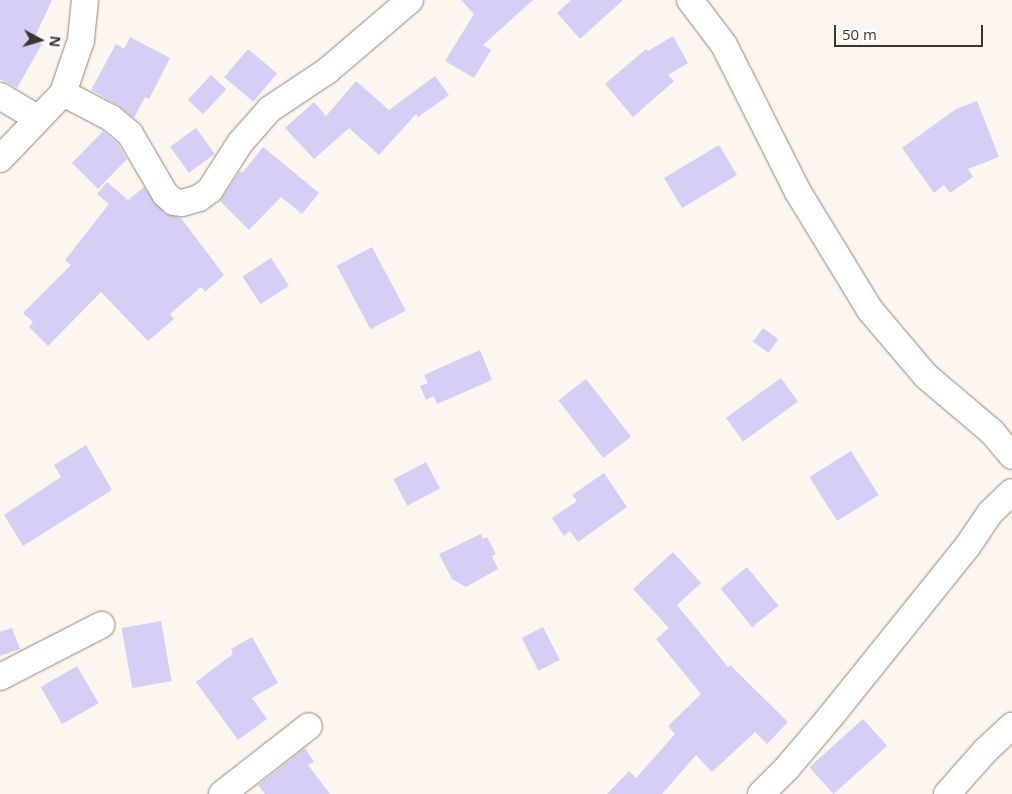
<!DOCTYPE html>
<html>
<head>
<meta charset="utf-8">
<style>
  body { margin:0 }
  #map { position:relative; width:1012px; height:794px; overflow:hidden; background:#fdf5f0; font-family:"Open Sans",sans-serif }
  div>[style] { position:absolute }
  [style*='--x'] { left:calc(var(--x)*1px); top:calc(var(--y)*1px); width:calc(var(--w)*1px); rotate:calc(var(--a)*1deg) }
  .building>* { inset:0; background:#d6cef5; transform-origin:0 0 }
  .roads { filter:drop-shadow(0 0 1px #958478) drop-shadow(0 0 1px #958478) }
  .minor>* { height:26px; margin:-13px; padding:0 13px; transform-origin:13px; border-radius:13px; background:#fff }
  span { translate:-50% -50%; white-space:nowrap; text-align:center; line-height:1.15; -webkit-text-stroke:4.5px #fff; paint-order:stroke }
  .north { position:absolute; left:15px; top:15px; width:50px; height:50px; -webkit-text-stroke:4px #fff; paint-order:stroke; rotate:96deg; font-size:14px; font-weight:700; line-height:20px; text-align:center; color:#3b342f }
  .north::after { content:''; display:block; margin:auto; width:18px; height:22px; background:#3b342f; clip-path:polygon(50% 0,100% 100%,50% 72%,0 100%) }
  .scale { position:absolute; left:834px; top:25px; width:149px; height:22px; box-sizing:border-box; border:2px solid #3b342f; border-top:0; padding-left:6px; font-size:15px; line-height:18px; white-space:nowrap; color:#3b342f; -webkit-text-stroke:4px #fff; paint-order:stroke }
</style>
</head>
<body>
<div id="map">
  <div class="building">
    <div style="clip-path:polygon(0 0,52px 0,34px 39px,42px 44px,17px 88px,0 79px)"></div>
    <div style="clip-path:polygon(461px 0,533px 0,483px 45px,491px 50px,474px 78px,445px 61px,474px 14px)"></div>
    <div style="clip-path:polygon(571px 0,623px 0,580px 39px,557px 13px)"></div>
    <div style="clip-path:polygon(673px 36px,688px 63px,668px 75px,674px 81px,633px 117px,605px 84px,646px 49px,648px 51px)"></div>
    <div style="clip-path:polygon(130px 37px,170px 58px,149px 99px,145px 97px,134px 118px,118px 105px,91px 90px,116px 44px,124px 49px)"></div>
    <div style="left:248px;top:49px;width:38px;height:37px;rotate:40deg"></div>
    <div style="left:211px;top:75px;width:21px;height:34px;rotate:43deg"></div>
    <div style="clip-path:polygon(435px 76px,449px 95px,418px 117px,416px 114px,379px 155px,349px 128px,314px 159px,285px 128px,314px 102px,326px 116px,356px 81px,389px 110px)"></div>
    <div style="clip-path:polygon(977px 101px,999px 157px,968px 169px,973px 177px,950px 193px,944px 185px,934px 193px,902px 148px,956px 109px)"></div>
    <div style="left:196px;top:128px;width:32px;height:32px;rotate:54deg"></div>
    <div style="clip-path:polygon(103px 131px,118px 144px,127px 159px,98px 189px,72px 163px)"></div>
    <div style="left:719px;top:145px;width:35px;height:64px;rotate:59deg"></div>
    <div style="clip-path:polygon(263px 147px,319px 193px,302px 214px,281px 197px,249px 230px,220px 201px,240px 171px,242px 173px)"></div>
    <div style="clip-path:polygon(107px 182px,128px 200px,144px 187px,164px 213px,181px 218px,224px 275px,205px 292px,201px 287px,170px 314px,174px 319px,148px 341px,101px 292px,48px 346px,29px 327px,33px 322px,23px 313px,71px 265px,65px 260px,109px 204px,97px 194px)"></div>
    <div style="left:372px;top:247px;width:72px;height:40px;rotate:62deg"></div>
    <div style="left:271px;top:258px;width:33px;height:34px;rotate:57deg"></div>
    <div style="left:763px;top:328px;width:19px;height:17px;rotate:36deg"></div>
    <div style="clip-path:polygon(480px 350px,492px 380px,437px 404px,434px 396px,426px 400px,420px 386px,428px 383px,424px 375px)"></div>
    <div style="left:781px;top:378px;width:29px;height:68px;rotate:54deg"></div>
    <div style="left:586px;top:379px;width:73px;height:35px;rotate:52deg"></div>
    <div style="clip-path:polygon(86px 445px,112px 490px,23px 546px,4px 515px,61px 477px,54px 465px)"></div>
    <div style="left:851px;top:451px;width:52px;height:49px;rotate:58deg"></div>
    <div style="left:426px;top:462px;width:30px;height:37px;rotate:62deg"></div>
    <div style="clip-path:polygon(604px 473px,627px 507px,578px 542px,570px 531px,564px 536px,552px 518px,577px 501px,572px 495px)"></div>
    <div style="clip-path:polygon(481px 534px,483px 539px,487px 537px,496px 554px,492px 556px,498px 569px,466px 587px,452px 579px,439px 554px)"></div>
    <div style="clip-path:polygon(673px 552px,701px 583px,677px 605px,728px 667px,730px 665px,788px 722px,767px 744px,755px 732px,712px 772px,696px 755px,662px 794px,607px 794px,629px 771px,636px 778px,675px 734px,668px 726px,701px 694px,656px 639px,669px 628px,633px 589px)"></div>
    <div style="left:747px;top:567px;width:50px;height:34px;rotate:51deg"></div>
    <div style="left:161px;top:621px;width:61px;height:40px;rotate:80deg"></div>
    <div style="left:543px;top:627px;width:37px;height:24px;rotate:63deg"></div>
    <div style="clip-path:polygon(12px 628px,20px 649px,0 656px,0 632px)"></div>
    <div style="clip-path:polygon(252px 637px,278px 683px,252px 698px,267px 719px,238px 740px,196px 682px,233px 654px,231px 649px)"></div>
    <div style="left:77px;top:666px;width:43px;height:42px;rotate:60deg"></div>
    <div style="left:863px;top:719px;width:36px;height:72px;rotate:48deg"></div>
    <div style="clip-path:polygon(305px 748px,314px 762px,308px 765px,330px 794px,265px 794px,258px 785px)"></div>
  </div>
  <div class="roads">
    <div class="minor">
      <div style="--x:690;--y:0;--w:56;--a:52.9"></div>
      <div style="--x:724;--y:45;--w:165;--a:63.3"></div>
      <div style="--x:798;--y:192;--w:138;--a:58.6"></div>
      <div style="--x:870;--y:310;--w:87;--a:49.7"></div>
      <div style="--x:926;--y:376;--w:87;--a:40.3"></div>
      <div style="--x:992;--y:432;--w:31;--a:50"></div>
      <div style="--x:63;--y:93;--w:54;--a:27.5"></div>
      <div style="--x:111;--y:118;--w:25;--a:40"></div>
      <div style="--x:130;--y:134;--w:69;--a:59.7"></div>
      <div style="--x:165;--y:194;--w:12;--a:42"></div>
      <div style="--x:174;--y:202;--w:8;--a:7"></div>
      <div style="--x:182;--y:203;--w:18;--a:-16"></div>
      <div style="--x:199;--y:198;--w:14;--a:-36"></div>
      <div style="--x:210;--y:190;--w:56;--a:-57.4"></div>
      <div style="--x:240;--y:143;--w:45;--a:-48.6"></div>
      <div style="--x:270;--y:109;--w:69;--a:-33.7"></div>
      <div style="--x:327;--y:71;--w:109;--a:-40.5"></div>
      <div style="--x:0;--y:96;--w:43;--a:30.7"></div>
      <div style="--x:0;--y:159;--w:91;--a:-46.3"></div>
      <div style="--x:63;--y:93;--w:56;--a:-71.2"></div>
      <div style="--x:81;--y:40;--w:40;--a:-84.3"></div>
      <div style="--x:0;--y:677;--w:114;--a:-27.2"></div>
      <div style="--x:222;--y:794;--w:110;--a:-38"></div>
      <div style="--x:761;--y:794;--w:37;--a:-45"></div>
      <div style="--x:787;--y:768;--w:68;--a:-49.8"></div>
      <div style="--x:831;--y:716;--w:217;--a:-51.2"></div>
      <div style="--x:967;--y:547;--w:41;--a:-55.9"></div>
      <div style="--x:990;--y:513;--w:30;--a:-44"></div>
      <div style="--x:947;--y:794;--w:57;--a:-48.5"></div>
      <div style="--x:985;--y:751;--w:37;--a:-43"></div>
    </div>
  </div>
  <div class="north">N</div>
  <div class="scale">50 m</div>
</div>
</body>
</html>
